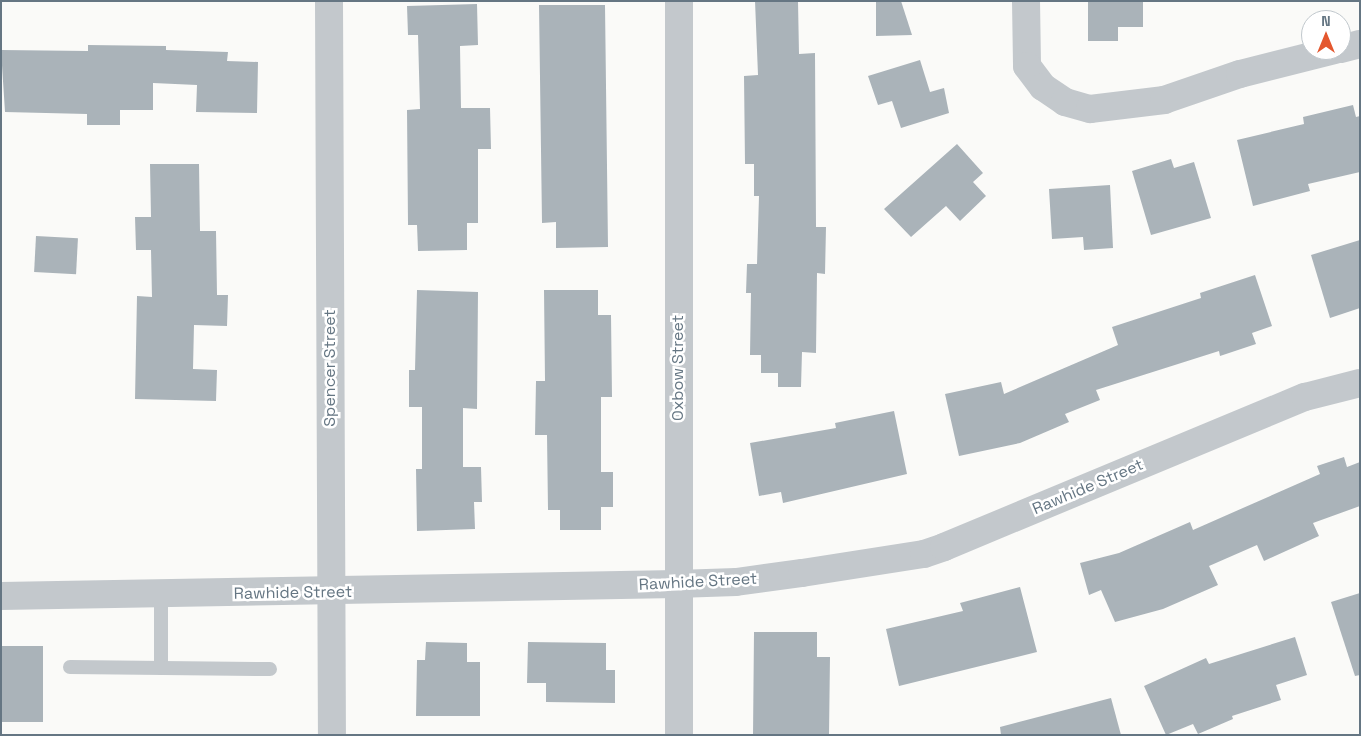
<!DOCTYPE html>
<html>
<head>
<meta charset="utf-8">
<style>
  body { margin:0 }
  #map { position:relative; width:1361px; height:736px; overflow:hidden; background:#fafaf8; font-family:"Space Grotesk",sans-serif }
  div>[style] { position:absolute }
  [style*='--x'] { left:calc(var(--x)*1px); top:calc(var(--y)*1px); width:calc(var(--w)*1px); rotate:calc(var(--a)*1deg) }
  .building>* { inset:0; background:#aab3b9; transform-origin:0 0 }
  .service>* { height:14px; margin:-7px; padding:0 7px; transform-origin:7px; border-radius:7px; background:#c3c8cc }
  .minor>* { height:28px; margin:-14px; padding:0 14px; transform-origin:14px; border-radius:14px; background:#c3c8cc }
  .tertiary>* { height:28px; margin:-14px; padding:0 14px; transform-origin:14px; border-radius:14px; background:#c3c8cc }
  span { translate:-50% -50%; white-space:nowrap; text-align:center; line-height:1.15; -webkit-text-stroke:5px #fff; paint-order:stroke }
  .street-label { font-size:16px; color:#657683 }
  .frame { position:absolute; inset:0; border:2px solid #657683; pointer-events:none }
  .north { position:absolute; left:1301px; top:10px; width:50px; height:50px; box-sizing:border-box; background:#fff; border:1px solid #c1c8cd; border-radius:50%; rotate:0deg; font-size:14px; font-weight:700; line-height:20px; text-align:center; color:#657683 }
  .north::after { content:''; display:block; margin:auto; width:18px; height:22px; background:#e4572e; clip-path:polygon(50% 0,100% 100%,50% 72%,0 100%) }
</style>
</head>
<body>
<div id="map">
  <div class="building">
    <div style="clip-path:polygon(755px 1px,798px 1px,799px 54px,815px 53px,816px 227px,826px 227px,825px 274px,817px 273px,816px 353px,802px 352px,801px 387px,778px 387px,778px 373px,761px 373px,761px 355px,750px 355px,751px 293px,746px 293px,747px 264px,757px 264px,759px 196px,754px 196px,754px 164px,745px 164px,744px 76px,758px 75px)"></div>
    <div style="clip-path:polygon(876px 1px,901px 1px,912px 35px,876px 36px)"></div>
    <div style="clip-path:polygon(1088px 1px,1143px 1px,1143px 27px,1118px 27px,1118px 41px,1088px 41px)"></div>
    <div style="clip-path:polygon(477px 4px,478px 45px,460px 46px,461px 108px,490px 108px,491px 149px,478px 149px,478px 223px,467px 223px,467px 250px,418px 251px,417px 225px,408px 225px,407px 110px,420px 109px,418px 35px,408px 35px,407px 6px)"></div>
    <div style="clip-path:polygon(539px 5px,605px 5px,608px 247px,556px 248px,556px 222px,542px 223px)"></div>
    <div style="clip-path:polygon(88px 45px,166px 46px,166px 50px,228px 52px,227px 61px,258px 62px,257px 113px,196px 112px,197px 85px,153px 83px,153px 110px,120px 110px,120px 125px,87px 125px,87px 114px,5px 112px,1px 50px,88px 51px)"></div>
    <div style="clip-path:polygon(920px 60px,930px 92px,944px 88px,949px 113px,901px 128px,892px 101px,878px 105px,868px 76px)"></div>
    <div style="clip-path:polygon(1353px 105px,1356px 117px,1360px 116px,1360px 172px,1308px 184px,1310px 191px,1253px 206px,1237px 140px,1304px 124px,1303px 117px)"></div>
    <div style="clip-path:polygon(957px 144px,983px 173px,973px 182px,986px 196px,960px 221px,946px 206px,911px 237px,884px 209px)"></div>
    <div style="clip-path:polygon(1171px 159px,1174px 168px,1194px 162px,1211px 218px,1151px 235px,1132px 171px)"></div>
    <div style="clip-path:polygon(150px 164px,199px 164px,200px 231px,216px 231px,217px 295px,228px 295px,227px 326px,194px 325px,193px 369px,217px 370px,216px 401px,135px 399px,137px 296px,152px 297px,151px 250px,136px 250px,135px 217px,151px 217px)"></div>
    <div style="clip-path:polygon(1110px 185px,1113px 248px,1084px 250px,1083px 237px,1052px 239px,1049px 189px)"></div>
    <div style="left:36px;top:236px;width:42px;height:36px;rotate:3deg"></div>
    <div style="clip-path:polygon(1360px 240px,1360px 308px,1330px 318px,1311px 255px)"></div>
    <div style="clip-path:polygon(1255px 275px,1272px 326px,1252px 333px,1256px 344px,1220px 356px,1219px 351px,1096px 390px,1100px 400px,1065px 414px,1069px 422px,1020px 443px,959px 456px,945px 394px,1001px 382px,1004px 394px,1118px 345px,1112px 327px,1201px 298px,1200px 293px)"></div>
    <div style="clip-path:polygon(417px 290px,478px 292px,477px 409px,463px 408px,463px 467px,481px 467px,482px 502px,474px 502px,475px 529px,417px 531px,416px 469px,422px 469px,422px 407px,409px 407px,409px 370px,415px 370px)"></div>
    <div style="clip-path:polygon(544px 290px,598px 290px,598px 315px,611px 315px,612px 397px,601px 397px,601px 472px,613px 472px,613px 507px,601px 507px,601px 530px,560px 530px,560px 510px,548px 510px,547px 435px,535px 435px,536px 381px,545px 381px)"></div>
    <div style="clip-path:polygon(894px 411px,907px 474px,783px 503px,781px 492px,759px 496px,750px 443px,836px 428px,835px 423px)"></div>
    <div style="clip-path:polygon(1344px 457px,1347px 467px,1360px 462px,1360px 506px,1313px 523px,1319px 536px,1264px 561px,1257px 545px,1209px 566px,1218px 585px,1163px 609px,1115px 622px,1101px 590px,1089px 595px,1080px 563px,1119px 553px,1190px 522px,1193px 530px,1320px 474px,1317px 466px)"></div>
    <div style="clip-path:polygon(1020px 587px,1037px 652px,899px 686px,886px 629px,963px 611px,960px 603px)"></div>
    <div style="clip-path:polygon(1360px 593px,1360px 675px,1355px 676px,1331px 602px)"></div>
    <div style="clip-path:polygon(754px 632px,817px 632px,817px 657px,830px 657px,829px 735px,753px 735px)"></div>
    <div style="clip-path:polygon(1295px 637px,1307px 675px,1276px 685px,1281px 700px,1232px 716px,1233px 719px,1198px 734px,1193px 724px,1166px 735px,1144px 686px,1206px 658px,1209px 664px)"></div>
    <div style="clip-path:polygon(426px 642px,467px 643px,467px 662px,480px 662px,480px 716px,416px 716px,417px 660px,425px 660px)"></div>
    <div style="clip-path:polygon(528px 642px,606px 643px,606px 670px,615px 670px,615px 703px,546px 702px,546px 683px,527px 683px)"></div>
    <div style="left:1px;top:646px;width:42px;height:76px"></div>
    <div style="clip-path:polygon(1111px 698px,1121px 735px,1001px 735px,1000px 727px)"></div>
  </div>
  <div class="service">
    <div style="--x:161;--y:594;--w:74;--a:90"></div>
    <div style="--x:70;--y:667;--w:200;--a:0.6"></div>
  </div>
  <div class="minor">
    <div style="--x:1026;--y:1;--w:65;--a:89.1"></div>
    <div style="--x:1027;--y:66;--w:26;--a:53"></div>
    <div style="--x:1043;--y:87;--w:27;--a:34"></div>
    <div style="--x:1065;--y:102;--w:26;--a:16"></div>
    <div style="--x:1090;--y:109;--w:75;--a:-6.9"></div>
    <div style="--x:1164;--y:100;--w:80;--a:-18.9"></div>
    <div style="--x:1240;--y:74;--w:98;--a:-14.2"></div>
    <div style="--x:1341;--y:49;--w:20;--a:-15"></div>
    <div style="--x:1;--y:596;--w:676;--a:-1.02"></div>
    <div style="--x:677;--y:584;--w:59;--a:-1.9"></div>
    <div style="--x:736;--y:582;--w:67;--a:-7.8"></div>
    <div style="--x:802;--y:573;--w:123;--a:-8.9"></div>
    <div style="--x:924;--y:554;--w:21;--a:-19"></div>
    <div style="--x:944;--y:547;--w:391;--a:-22.6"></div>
    <div style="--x:1305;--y:397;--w:57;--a:-14.3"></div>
    <div style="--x:679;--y:735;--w:734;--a:-90"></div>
  </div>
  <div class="tertiary">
    <div style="--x:329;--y:1;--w:734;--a:89.77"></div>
  </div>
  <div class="street-label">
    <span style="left:330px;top:368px;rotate:-90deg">Spencer Street</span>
    <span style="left:678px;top:368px;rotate:-90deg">Oxbow Street</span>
    <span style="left:1088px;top:487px;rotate:-23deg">Rawhide Street</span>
    <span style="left:698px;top:582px;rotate:-3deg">Rawhide Street</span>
    <span style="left:293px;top:593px;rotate:-1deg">Rawhide Street</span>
  </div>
  <div class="frame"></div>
  <div class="north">N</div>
</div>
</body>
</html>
